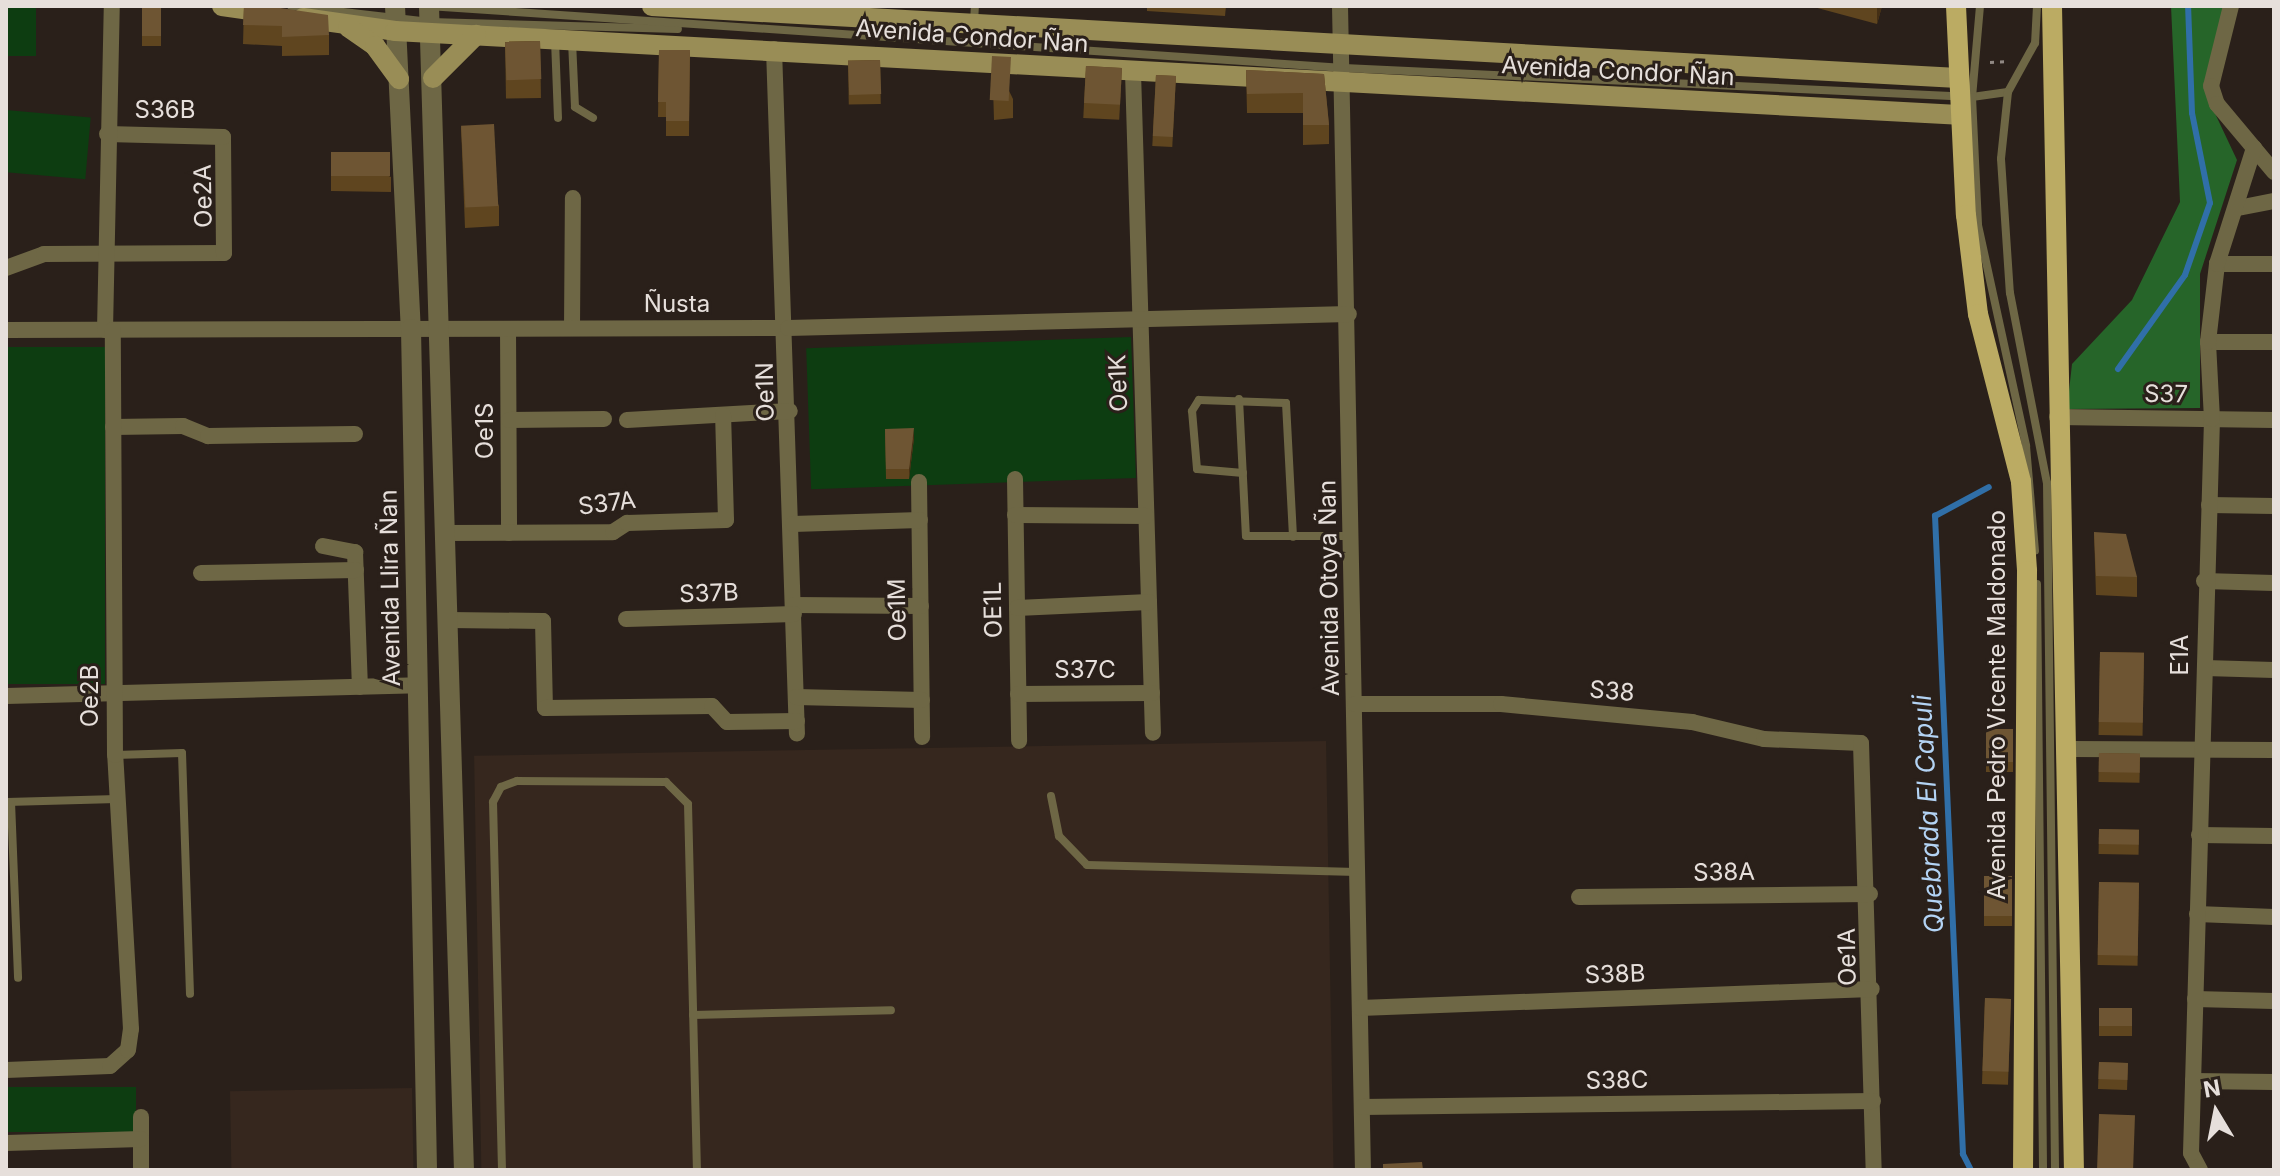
<!DOCTYPE html>
<html>
<head>
<meta charset="utf-8">
<style>
  body { margin:0 }
  #map { position:relative; width:2280px; height:1176px; overflow:hidden; background:#2a201a; font-family:Inter,sans-serif }
  div>[style] { position:absolute }
  [style*='--x'] { left:calc(var(--x)*1px); top:calc(var(--y)*1px); width:calc(var(--w)*1px); rotate:calc(var(--a)*1deg) }
  .built>* { inset:0; background:#36271e; transform-origin:0 0 }
  .green>* { inset:0; background:#0d3d11; transform-origin:0 0 }
  .forest>* { inset:0; background:#266529 }
  .stream>* { height:6px; margin:-3px; padding:0 3px; transform-origin:3px; border-radius:3px; background:#306fa8 }
  .path>* { height:3px; margin-top:-1.5px; transform-origin:0; background:repeating-linear-gradient(90deg,#908883 0 4px,transparent 0 10px) }
  .service>* { height:8px; margin:-4px; padding:0 4px; transform-origin:4px; border-radius:4px; background:#6e6745 }
  .minor>* { height:16px; margin:-8px; padding:0 8px; transform-origin:8px; border-radius:8px; background:#6e6745 }
  .tertiary>* { height:20px; margin:-10px; padding:0 10px; transform-origin:10px; border-radius:10px; background:#6e6745 }
  .secondary>* { height:20px; margin:-10px; padding:0 10px; transform-origin:10px; border-radius:10px; background:#998d56 }
  .primary>* { height:20px; margin:-10px; padding:0 10px; transform-origin:10px; border-radius:10px; background:#bbab63 }
  .wall>* { inset:0; background:#5f451f; transform-origin:0 0 }
  .shaded-wall>* { inset:0; background:#442f15 }
  .building>* { inset:0; background:#6e5533; transform-origin:0 0 }
  span { translate:-50% -50%; white-space:nowrap; text-align:center; line-height:1.15; -webkit-text-stroke:6px #2a201a; paint-order:stroke }
  .street-label { font-size:24px; color:#e6dfdb }
  .water-label { font-size:26px; color:#b3d3f4; font-style:italic }
  .frame { position:absolute; inset:0; border:8px solid #e6dfdb; pointer-events:none }
  .north { position:absolute; left:2176px; top:1072px; width:80px; height:80px; -webkit-text-stroke:6px #2a201a; paint-order:stroke; rotate:350deg; font-size:22px; font-weight:700; line-height:32px; text-align:center; color:#e6dfdb }
  .north::after { content:''; display:block; margin:auto; width:28px; height:36px; background:#e6dfdb; clip-path:polygon(50% 0,100% 100%,50% 72%,0 100%) }
</style>
</head>
<body>
<div id="map">
  <div class="built">
    <div style="left:1326px;top:741px;width:429px;height:852px;rotate:89deg"></div>
    <div style="left:412px;top:1088px;width:82px;height:182px;rotate:89deg"></div>
  </div>
  <div class="green">
    <div style="left:6px;top:6px;width:30px;height:50px"></div>
    <div style="left:6px;top:110px;width:85px;height:62px;rotate:5deg"></div>
    <div style="left:1131px;top:337px;width:141px;height:325px;rotate:88deg"></div>
    <div style="left:105px;top:347px;width:337px;height:99px;rotate:90deg"></div>
    <div style="left:136px;top:1087px;width:45px;height:130px;rotate:90deg"></div>
  </div>
  <div class="forest">
    <div style="clip-path:polygon(2171px 6px,2225px 6px,2212px 107px,2237px 160px,2200px 274px,2200px 408px,2067px 409px,2072px 364px,2132px 300px,2180px 202px)"></div>
  </div>
  <div class="stream">
    <div style="--x:2118;--y:369;--w:115;--a:-54.5"></div>
    <div style="--x:2185;--y:275;--w:76;--a:-70.9"></div>
    <div style="--x:2210;--y:203;--w:92;--a:-101.3"></div>
    <div style="--x:2192;--y:113;--w:107;--a:-92.1"></div>
    <div style="--x:1971;--y:1170;--w:18;--a:-117"></div>
    <div style="--x:1963;--y:1154;--w:639;--a:-92.51"></div>
    <div style="--x:1935;--y:516;--w:61;--a:-28.2"></div>
  </div>
  <div class="path">
    <div style="--x:1990;--y:62;--w:20;--a:-3"></div>
  </div>
  <div class="service">
    <div style="--x:291;--y:6;--w:140;--a:6.6"></div>
    <div style="--x:430;--y:22;--w:248;--a:1.6"></div>
    <div style="--x:428;--y:6;--w:918;--a:3.87"></div>
    <div style="--x:1344;--y:68;--w:629;--a:2.64"></div>
    <div style="--x:1972;--y:97;--w:36;--a:-8"></div>
    <div style="--x:1980;--y:6;--w:91;--a:95"></div>
    <div style="--x:1972;--y:97;--w:128;--a:87.3"></div>
    <div style="--x:1978;--y:225;--w:226;--a:77.7"></div>
    <div style="--x:2026;--y:446;--w:105;--a:85.1"></div>
    <div style="--x:2037;--y:6;--w:37;--a:93"></div>
    <div style="--x:2035;--y:43;--w:56;--a:118.9"></div>
    <div style="--x:2008;--y:92;--w:67;--a:96"></div>
    <div style="--x:2001;--y:159;--w:134;--a:86.2"></div>
    <div style="--x:2010;--y:293;--w:194;--a:79"></div>
    <div style="--x:2047;--y:483;--w:687;--a:89.33"></div>
    <div style="--x:974;--y:23;--w:17;--a:-87"></div>
    <div style="--x:555;--y:40;--w:78;--a:87.8"></div>
    <div style="--x:572;--y:41;--w:66;--a:87.4"></div>
    <div style="--x:575;--y:107;--w:21;--a:31"></div>
    <div style="--x:1239;--y:399;--w:137;--a:87.1"></div>
    <div style="--x:1246;--y:536;--w:106;--a:0"></div>
    <div style="--x:1243;--y:473;--w:46;--a:-175"></div>
    <div style="--x:1197;--y:469;--w:58;--a:-94.9"></div>
    <div style="--x:1192;--y:411;--w:13;--a:-58"></div>
    <div style="--x:1199;--y:400;--w:87;--a:2"></div>
    <div style="--x:1286;--y:403;--w:134;--a:87"></div>
    <div style="--x:2037;--y:584;--w:586;--a:89.41"></div>
    <div style="--x:115;--y:755;--w:67;--a:-1.7"></div>
    <div style="--x:182;--y:753;--w:241;--a:88.1"></div>
    <div style="--x:1051;--y:796;--w:41;--a:78.7"></div>
    <div style="--x:1059;--y:836;--w:40;--a:46"></div>
    <div style="--x:1087;--y:865;--w:270;--a:1.5"></div>
    <div style="--x:7;--y:802;--w:110;--a:-1.6"></div>
    <div style="--x:11;--y:802;--w:176;--a:87.7"></div>
    <div style="--x:693;--y:1015;--w:198;--a:-1.4"></div>
    <div style="--x:502;--y:1170;--w:368;--a:-91.4"></div>
    <div style="--x:493;--y:802;--w:17;--a:-62"></div>
    <div style="--x:501;--y:787;--w:17;--a:-21"></div>
    <div style="--x:517;--y:781;--w:149;--a:0.4"></div>
    <div style="--x:666;--y:782;--w:31;--a:45"></div>
    <div style="--x:688;--y:804;--w:366;--a:88.6"></div>
  </div>
  <div class="minor">
    <div style="--x:1340;--y:6;--w:1164;--a:88.87"></div>
    <div style="--x:2231;--y:6;--w:82;--a:104"></div>
    <div style="--x:2211;--y:86;--w:19;--a:72"></div>
    <div style="--x:2217;--y:104;--w:89;--a:50"></div>
    <div style="--x:774;--y:49;--w:685;--a:88.08"></div>
    <div style="--x:1133;--y:72;--w:661;--a:88.27"></div>
    <div style="--x:2238;--y:208;--w:37;--a:-11"></div>
    <div style="--x:2217;--y:264;--w:57;--a:0"></div>
    <div style="--x:6;--y:268;--w:40;--a:-20.2"></div>
    <div style="--x:44;--y:254;--w:180;--a:-0.3"></div>
    <div style="--x:224;--y:253;--w:116;--a:-90.5"></div>
    <div style="--x:223;--y:137;--w:116;--a:-178.5"></div>
    <div style="--x:572;--y:328;--w:130;--a:-89.6"></div>
    <div style="--x:508;--y:329;--w:204;--a:89.7"></div>
    <div style="--x:6;--y:330;--w:782;--a:-0.15"></div>
    <div style="--x:788;--y:328;--w:561;--a:-1.43"></div>
    <div style="--x:105;--y:330;--w:324;--a:-88.8"></div>
    <div style="--x:2208;--y:342;--w:66;--a:0"></div>
    <div style="--x:2057;--y:417;--w:217;--a:0.8"></div>
    <div style="--x:509;--y:420;--w:95;--a:-0.6"></div>
    <div style="--x:627;--y:420;--w:163;--a:-3.2"></div>
    <div style="--x:113;--y:427;--w:70;--a:-0.8"></div>
    <div style="--x:183;--y:426;--w:27;--a:22"></div>
    <div style="--x:208;--y:436;--w:147;--a:-0.8"></div>
    <div style="--x:1015;--y:479;--w:262;--a:89.1"></div>
    <div style="--x:919;--y:482;--w:255;--a:89.3"></div>
    <div style="--x:2209;--y:505;--w:65;--a:0.9"></div>
    <div style="--x:1015;--y:515;--w:131;--a:0.4"></div>
    <div style="--x:793;--y:524;--w:127;--a:-1.8"></div>
    <div style="--x:446;--y:533;--w:167;--a:-0.3"></div>
    <div style="--x:613;--y:532;--w:17;--a:-33"></div>
    <div style="--x:627;--y:523;--w:99;--a:-1.7"></div>
    <div style="--x:726;--y:520;--w:105;--a:-91.6"></div>
    <div style="--x:323;--y:546;--w:33;--a:11"></div>
    <div style="--x:355;--y:552;--w:135;--a:87.9"></div>
    <div style="--x:201;--y:573;--w:155;--a:-1.1"></div>
    <div style="--x:2204;--y:581;--w:70;--a:1.6"></div>
    <div style="--x:794;--y:605;--w:127;--a:0.5"></div>
    <div style="--x:1017;--y:608;--w:132;--a:-2.6"></div>
    <div style="--x:626;--y:619;--w:168;--a:-1.7"></div>
    <div style="--x:449;--y:620;--w:94;--a:0.6"></div>
    <div style="--x:543;--y:621;--w:87;--a:88.7"></div>
    <div style="--x:545;--y:708;--w:167;--a:-0.7"></div>
    <div style="--x:712;--y:706;--w:22;--a:47"></div>
    <div style="--x:727;--y:722;--w:70;--a:-0.8"></div>
    <div style="--x:2205;--y:668;--w:69;--a:1.7"></div>
    <div style="--x:1018;--y:694;--w:134;--a:-0.4"></div>
    <div style="--x:6;--y:696;--w:412;--a:-1.5"></div>
    <div style="--x:796;--y:697;--w:126;--a:1.4"></div>
    <div style="--x:1355;--y:704;--w:146;--a:0"></div>
    <div style="--x:1501;--y:704;--w:192;--a:5.4"></div>
    <div style="--x:1692;--y:722;--w:74;--a:13.3"></div>
    <div style="--x:1764;--y:739;--w:97;--a:2.4"></div>
    <div style="--x:1861;--y:743;--w:427;--a:88.3"></div>
    <div style="--x:2071;--y:749;--w:203;--a:0.3"></div>
    <div style="--x:2199;--y:835;--w:75;--a:0.8"></div>
    <div style="--x:1579;--y:897;--w:291;--a:-0.6"></div>
    <div style="--x:2197;--y:914;--w:77;--a:2.2"></div>
    <div style="--x:2195;--y:999;--w:79;--a:1.5"></div>
    <div style="--x:1360;--y:1008;--w:512;--a:-2.13"></div>
    <div style="--x:6;--y:1070;--w:104;--a:-2.2"></div>
    <div style="--x:110;--y:1066;--w:24;--a:-42"></div>
    <div style="--x:128;--y:1050;--w:21;--a:-82"></div>
    <div style="--x:131;--y:1029;--w:274;--a:-93.3"></div>
    <div style="--x:115;--y:755;--w:425;--a:-90.3"></div>
    <div style="--x:2193;--y:1081;--w:81;--a:0.7"></div>
    <div style="--x:1362;--y:1107;--w:511;--a:-0.67"></div>
    <div style="--x:141;--y:1117;--w:53;--a:90"></div>
    <div style="--x:6;--y:1143;--w:135;--a:-1.7"></div>
    <div style="--x:2200;--y:1170;--w:19;--a:-118"></div>
    <div style="--x:2191;--y:1153;--w:734;--a:-88.36"></div>
    <div style="--x:2212;--y:419;--w:77;--a:-93"></div>
    <div style="--x:2208;--y:342;--w:79;--a:-83.4"></div>
    <div style="--x:2217;--y:264;--w:122;--a:-72.3"></div>
  </div>
  <div class="tertiary">
    <div style="--x:395;--y:6;--w:323;--a:87.2"></div>
    <div style="--x:411;--y:329;--w:841;--a:88.91"></div>
    <div style="--x:429;--y:6;--w:1165;--a:88.28"></div>
  </div>
  <div class="secondary">
    <div style="--x:222;--y:6;--w:49;--a:8.1"></div>
    <div style="--x:652;--y:6;--w:1308;--a:3.16"></div>
    <div style="--x:303;--y:18;--w:93;--a:8"></div>
    <div style="--x:395;--y:31;--w:1566;--a:3.07"></div>
    <div style="--x:348;--y:27;--w:33;--a:35"></div>
    <div style="--x:375;--y:46;--w:41;--a:54"></div>
    <div style="--x:433;--y:78;--w:61;--a:-45"></div>
  </div>
  <div class="primary">
    <div style="--x:1956;--y:6;--w:209;--a:87.3"></div>
    <div style="--x:1966;--y:215;--w:100;--a:83.1"></div>
    <div style="--x:1978;--y:314;--w:173;--a:75.6"></div>
    <div style="--x:2021;--y:482;--w:89;--a:86.1"></div>
    <div style="--x:2027;--y:571;--w:599;--a:90.38"></div>
    <div style="--x:2052;--y:6;--w:1164;--a:88.92"></div>
  </div>
  <div class="wall">
    <div style="left:142px;top:6px;width:19px;height:40px"></div>
    <div style="clip-path:polygon(244px 6px,329px 35px,329px 55px,282px 56px,282px 46px,243px 44px)"></div>
    <div style="clip-path:polygon(1147px 6px,1226px 6px,1225px 16px,1147px 11px)"></div>
    <div style="clip-path:polygon(1810px 6px,1882px 6px,1877px 24px)"></div>
    <div style="left:540px;top:41px;width:57px;height:35px;rotate:89deg"></div>
    <div style="clip-path:polygon(659px 50px,690px 50px,689px 136px,666px 136px,666px 117px,658px 117px)"></div>
    <div style="clip-path:polygon(992px 56px,1013px 99px,1013px 118px,994px 120px)"></div>
    <div style="left:880px;top:60px;width:44px;height:32px;rotate:89deg"></div>
    <div style="left:1086px;top:66px;width:36px;height:52px;rotate:3deg"></div>
    <div style="clip-path:polygon(1246px 70px,1324px 74px,1329px 125px,1329px 144px,1303px 145px,1303px 113px,1247px 113px)"></div>
    <div style="left:1156px;top:75px;width:20px;height:71px;rotate:3deg"></div>
    <div style="clip-path:polygon(461px 126px,499px 206px,499px 226px,465px 228px)"></div>
    <div style="clip-path:polygon(331px 152px,391px 177px,391px 192px,331px 191px)"></div>
    <div style="clip-path:polygon(885px 429px,914px 438px,909px 479px,886px 479px)"></div>
    <div style="clip-path:polygon(2094px 532px,2137px 577px,2137px 597px,2096px 595px)"></div>
    <div style="left:2100px;top:652px;width:44px;height:83px;rotate:1deg"></div>
    <div style="left:1986px;top:729px;width:27px;height:43px"></div>
    <div style="left:2099px;top:753px;width:41px;height:29px;rotate:1deg"></div>
    <div style="left:2099px;top:829px;width:40px;height:25px;rotate:1deg"></div>
    <div style="left:1984px;top:876px;width:28px;height:50px"></div>
    <div style="left:2099px;top:882px;width:40px;height:83px;rotate:1deg"></div>
    <div style="left:1985px;top:998px;width:26px;height:86px;rotate:2deg"></div>
    <div style="left:2099px;top:1008px;width:33px;height:28px"></div>
    <div style="left:2099px;top:1062px;width:29px;height:27px;rotate:2deg"></div>
  </div>
  <div class="shaded-wall">
    <div style="clip-path:polygon(1877px 6px,1882px 6px,1877px 24px)"></div>
    <div style="clip-path:polygon(914px 428px,914px 438px,909px 479px,909px 469px)"></div>
  </div>
  <div class="building">
    <div style="left:142px;top:6px;width:19px;height:30px"></div>
    <div style="clip-path:polygon(244px 6px,267px 6px,328px 15px,329px 35px,282px 37px,282px 26px,243px 25px)"></div>
    <div style="left:540px;top:41px;width:38px;height:35px;rotate:88deg"></div>
    <div style="clip-path:polygon(659px 50px,690px 50px,689px 121px,666px 121px,666px 102px,658px 102px)"></div>
    <div style="left:992px;top:56px;width:19px;height:44px;rotate:3deg"></div>
    <div style="left:880px;top:60px;width:34px;height:32px;rotate:88deg"></div>
    <div style="left:1086px;top:66px;width:36px;height:37px;rotate:3deg"></div>
    <div style="clip-path:polygon(1246px 70px,1324px 74px,1329px 125px,1303px 125px,1303px 93px,1247px 94px)"></div>
    <div style="left:1156px;top:75px;width:20px;height:61px;rotate:3deg"></div>
    <div style="left:494px;top:124px;width:82px;height:33px;rotate:87deg"></div>
    <div style="left:331px;top:152px;width:59px;height:24px"></div>
    <div style="clip-path:polygon(914px 428px,909px 469px,886px 469px,885px 429px)"></div>
    <div style="clip-path:polygon(2094px 532px,2126px 534px,2137px 577px,2096px 576px)"></div>
    <div style="left:2100px;top:652px;width:44px;height:70px;rotate:1deg"></div>
    <div style="left:1986px;top:729px;width:27px;height:33px"></div>
    <div style="left:2099px;top:753px;width:41px;height:19px;rotate:1deg"></div>
    <div style="left:2099px;top:829px;width:40px;height:15px;rotate:1deg"></div>
    <div style="left:1984px;top:876px;width:28px;height:40px"></div>
    <div style="left:2099px;top:882px;width:40px;height:73px;rotate:1deg"></div>
    <div style="left:1985px;top:998px;width:26px;height:73px;rotate:2deg"></div>
    <div style="left:2099px;top:1008px;width:33px;height:18px"></div>
    <div style="left:2099px;top:1062px;width:29px;height:17px;rotate:2deg"></div>
    <div style="left:2099px;top:1114px;width:36px;height:56px;rotate:2deg"></div>
    <div style="clip-path:polygon(1422px 1162px,1423px 1170px,1383px 1170px,1383px 1164px)"></div>
  </div>
  <div class="street-label">
    <span style="left:972px;top:36px;rotate:4deg">Avenida Condor Ñan</span>
    <span style="left:1618px;top:71px;rotate:3deg">Avenida Condor Ñan</span>
    <span style="left:165px;top:110px">S36B</span>
    <span style="left:203px;top:196px;rotate:-91deg">Oe2A</span>
    <span style="left:677px;top:304px">Ñusta</span>
    <span style="left:1118px;top:383px;rotate:-92deg">Oe1K</span>
    <span style="left:765px;top:392px;rotate:-91deg">Oe1N</span>
    <span style="left:2166px;top:394px;rotate:1deg">S37</span>
    <span style="left:485px;top:431px;rotate:-90deg">Oe1S</span>
    <span style="left:607px;top:503px;rotate:-7deg">S37A</span>
    <span style="left:390px;top:588px;rotate:-91deg">Avenida Llira Ñan</span>
    <span style="left:1329px;top:588px;rotate:-91deg">Avenida Otoya Ñan</span>
    <span style="left:709px;top:593px;rotate:-2deg">S37B</span>
    <span style="left:897px;top:610px;rotate:-91deg">Oe1M</span>
    <span style="left:993px;top:610px;rotate:-91deg">OE1L</span>
    <span style="left:2180px;top:655px;rotate:-90deg">E1A</span>
    <span style="left:1085px;top:670px">S37C</span>
    <span style="left:1612px;top:691px;rotate:5deg">S38</span>
    <span style="left:90px;top:696px;rotate:-90deg">Oe2B</span>
    <span style="left:1997px;top:705px;rotate:-90deg">Avenida Pedro Vicente Maldonado</span>
    <span style="left:1724px;top:872px;rotate:-1deg">S38A</span>
    <span style="left:1847px;top:957px;rotate:-91deg">Oe1A</span>
    <span style="left:1615px;top:974px;rotate:-2deg">S38B</span>
    <span style="left:1617px;top:1080px;rotate:-1deg">S38C</span>
  </div>
  <div class="water-label">
    <span style="left:1928px;top:814px;rotate:-93deg">Quebrada El Capuli</span>
  </div>
  <div class="frame"></div>
  <div class="north">N</div>
</div>
</body>
</html>
